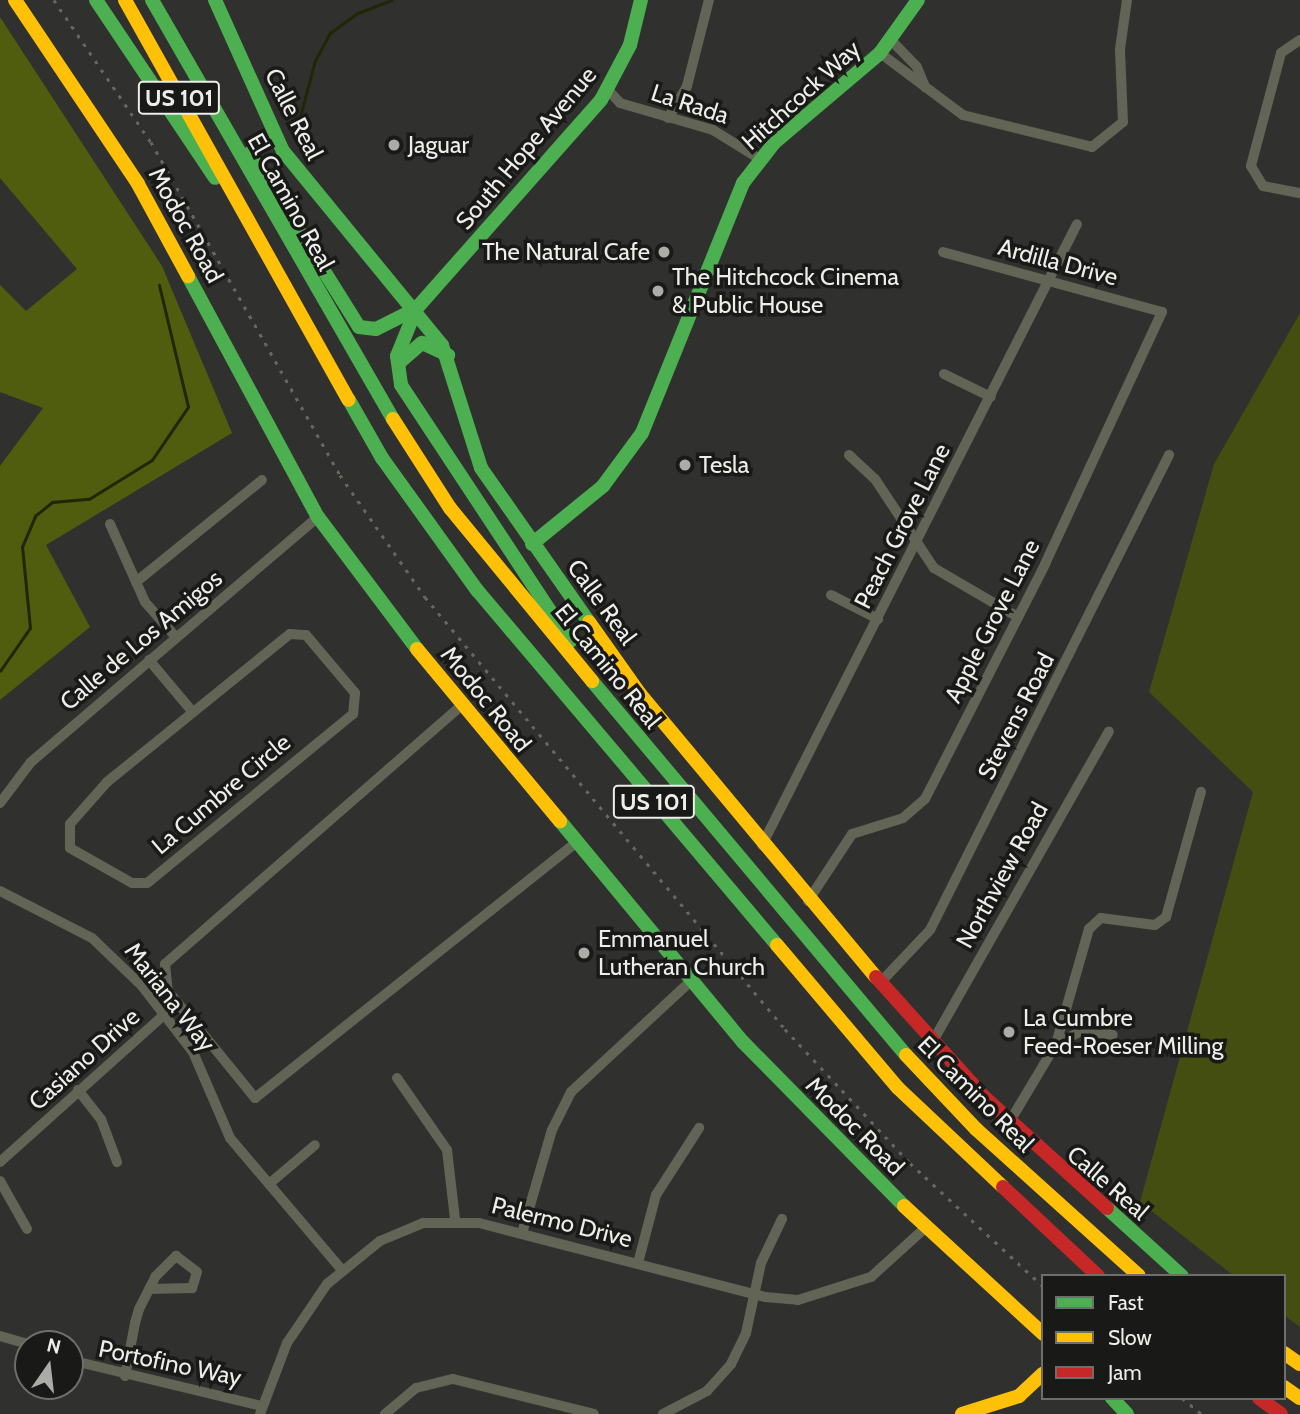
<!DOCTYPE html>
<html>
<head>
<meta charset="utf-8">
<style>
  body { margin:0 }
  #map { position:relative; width:1300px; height:1414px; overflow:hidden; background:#30312e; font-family:Cabin,sans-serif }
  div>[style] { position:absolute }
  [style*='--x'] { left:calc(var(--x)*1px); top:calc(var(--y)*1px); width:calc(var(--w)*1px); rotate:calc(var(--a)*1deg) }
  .green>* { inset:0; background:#444e11 }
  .forest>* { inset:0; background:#505c0e }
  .stream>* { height:2.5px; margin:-1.25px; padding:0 1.25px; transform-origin:1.25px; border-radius:1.25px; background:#212704 }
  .street>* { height:10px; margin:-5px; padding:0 5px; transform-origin:5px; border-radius:5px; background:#626456 }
  .fast>* { height:14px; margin:-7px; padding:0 7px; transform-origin:7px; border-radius:7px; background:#4caf50 }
  .slow>* { height:14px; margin:-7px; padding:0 7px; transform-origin:7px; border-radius:7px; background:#ffc107 }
  .jam>* { height:14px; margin:-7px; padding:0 7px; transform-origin:7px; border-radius:7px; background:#c62828 }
  .rail>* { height:2.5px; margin-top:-1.25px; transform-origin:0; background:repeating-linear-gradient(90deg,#66685e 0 3.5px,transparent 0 10.5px) }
  .dots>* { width:19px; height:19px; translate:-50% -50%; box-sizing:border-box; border:4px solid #191a17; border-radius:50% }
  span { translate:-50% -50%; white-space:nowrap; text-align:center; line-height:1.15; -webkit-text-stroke:7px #191a17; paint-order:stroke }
  .shield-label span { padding:2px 5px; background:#191a17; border:2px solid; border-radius:5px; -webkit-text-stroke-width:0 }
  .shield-label { font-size:23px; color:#edeeea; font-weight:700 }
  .street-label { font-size:24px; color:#edeeea }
  .poi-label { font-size:24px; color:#edeeea }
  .left { translate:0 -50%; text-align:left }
  .right { translate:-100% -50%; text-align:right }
  .legend { position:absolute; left:1041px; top:1274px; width:245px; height:126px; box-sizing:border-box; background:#191a17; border:2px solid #6e6f6b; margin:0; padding:9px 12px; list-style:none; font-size:21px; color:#edeeea }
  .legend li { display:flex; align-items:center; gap:14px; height:35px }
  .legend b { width:35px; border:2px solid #6e6f6b }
  .north { position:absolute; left:14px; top:1330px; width:70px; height:70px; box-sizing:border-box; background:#191a17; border:2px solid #6e6f6b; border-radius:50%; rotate:14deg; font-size:19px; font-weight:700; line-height:28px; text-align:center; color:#edeeea }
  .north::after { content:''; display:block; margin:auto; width:24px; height:32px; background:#abaca8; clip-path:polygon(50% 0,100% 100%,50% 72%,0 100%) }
</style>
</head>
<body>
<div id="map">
  <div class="green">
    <div style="clip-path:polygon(1300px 313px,1300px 1327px,1284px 1315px,1284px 1276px,1234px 1276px,1140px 1202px,1253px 792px,1149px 692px,1214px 464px)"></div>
  </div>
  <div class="forest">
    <div style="clip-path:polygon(0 17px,162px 266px,232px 433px,46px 545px,90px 627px,0 700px,0 466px,43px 408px,0 392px,0 285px,26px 311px,77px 269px,0 178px)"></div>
  </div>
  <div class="stream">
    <div style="--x:297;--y:128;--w:69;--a:-75"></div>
    <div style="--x:315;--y:61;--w:32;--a:-62"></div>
    <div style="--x:330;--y:33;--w:34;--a:-36"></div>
    <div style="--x:358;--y:13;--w:36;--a:-21"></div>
    <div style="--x:0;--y:671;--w:52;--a:-55.1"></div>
    <div style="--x:30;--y:628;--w:81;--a:-95.6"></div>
    <div style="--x:22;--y:547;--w:34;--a:-67"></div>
    <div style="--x:35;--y:516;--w:22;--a:-39"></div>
    <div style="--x:52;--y:502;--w:37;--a:-5"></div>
    <div style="--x:89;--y:499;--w:74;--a:-31.8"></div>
    <div style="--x:152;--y:460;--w:64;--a:-55.8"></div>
    <div style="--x:188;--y:407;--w:125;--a:-103.4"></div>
  </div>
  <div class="street">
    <div style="--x:891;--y:40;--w:37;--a:46"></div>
    <div style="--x:917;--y:67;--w:22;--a:68"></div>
    <div style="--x:1300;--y:40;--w:23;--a:146"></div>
    <div style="--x:1281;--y:53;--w:117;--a:104.9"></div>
    <div style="--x:1251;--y:166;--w:23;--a:59"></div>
    <div style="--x:1263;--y:186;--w:38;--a:11"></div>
    <div style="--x:880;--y:53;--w:104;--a:36.8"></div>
    <div style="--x:963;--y:115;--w:133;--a:13.9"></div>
    <div style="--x:1092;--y:147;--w:40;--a:-39"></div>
    <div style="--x:1123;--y:122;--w:73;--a:-92.4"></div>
    <div style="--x:1120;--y:49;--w:49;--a:-81.9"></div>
    <div style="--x:608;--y:90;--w:18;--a:47"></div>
    <div style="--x:620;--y:103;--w:97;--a:16.2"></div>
    <div style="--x:713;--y:130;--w:55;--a:31.7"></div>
    <div style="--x:668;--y:118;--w:37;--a:-59"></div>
    <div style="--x:687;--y:86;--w:89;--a:-75.7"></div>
    <div style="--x:944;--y:374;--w:52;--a:26.1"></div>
    <div style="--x:849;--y:455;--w:35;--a:43"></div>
    <div style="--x:875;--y:479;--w:107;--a:56.5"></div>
    <div style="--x:934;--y:568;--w:97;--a:30.3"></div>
    <div style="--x:110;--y:524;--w:85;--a:65.8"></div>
    <div style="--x:145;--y:602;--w:45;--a:48.6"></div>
    <div style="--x:136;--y:582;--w:162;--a:-39"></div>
    <div style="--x:831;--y:595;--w:53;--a:27.1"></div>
    <div style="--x:290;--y:634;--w:16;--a:4"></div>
    <div style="--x:306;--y:635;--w:76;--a:49.8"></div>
    <div style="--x:355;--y:693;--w:21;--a:95"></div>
    <div style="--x:353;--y:714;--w:266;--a:140.6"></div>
    <div style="--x:147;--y:883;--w:15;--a:180"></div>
    <div style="--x:132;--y:883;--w:71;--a:-150.6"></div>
    <div style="--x:70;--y:848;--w:24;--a:-90"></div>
    <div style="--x:70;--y:824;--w:56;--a:-48.6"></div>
    <div style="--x:107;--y:782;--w:235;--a:-39"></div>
    <div style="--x:149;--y:660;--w:65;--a:50"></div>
    <div style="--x:462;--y:705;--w:394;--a:138.9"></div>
    <div style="--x:165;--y:964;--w:27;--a:84"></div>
    <div style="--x:168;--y:991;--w:138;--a:50.9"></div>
    <div style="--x:255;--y:1098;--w:410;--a:-38.5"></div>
    <div style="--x:0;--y:803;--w:51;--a:-52.9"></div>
    <div style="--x:31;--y:762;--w:377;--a:-40.5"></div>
    <div style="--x:762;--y:845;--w:696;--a:-63.1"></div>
    <div style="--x:0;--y:891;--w:103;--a:27.1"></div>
    <div style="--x:92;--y:938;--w:69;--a:43.8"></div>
    <div style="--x:142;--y:986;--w:83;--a:52.3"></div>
    <div style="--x:193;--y:1052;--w:94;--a:66.7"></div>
    <div style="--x:230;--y:1138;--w:173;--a:49.7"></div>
    <div style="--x:808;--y:901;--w:80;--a:-56.7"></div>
    <div style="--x:852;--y:834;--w:53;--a:-17.4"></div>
    <div style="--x:903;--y:818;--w:29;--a:-41"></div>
    <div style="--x:925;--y:799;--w:264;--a:-62.9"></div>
    <div style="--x:1045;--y:564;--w:278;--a:-65.1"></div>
    <div style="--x:1162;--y:312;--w:227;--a:-164.7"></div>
    <div style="--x:880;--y:983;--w:73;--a:-46.7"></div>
    <div style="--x:930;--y:930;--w:532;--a:-63.29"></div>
    <div style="--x:933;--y:1041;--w:356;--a:-60.4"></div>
    <div style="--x:1056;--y:1044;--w:120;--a:-74"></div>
    <div style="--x:1089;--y:929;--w:16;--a:-43"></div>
    <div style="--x:1101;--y:918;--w:54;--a:7.4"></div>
    <div style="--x:1155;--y:925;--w:14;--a:-36"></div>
    <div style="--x:1166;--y:917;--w:130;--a:-74.4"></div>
    <div style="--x:397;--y:1078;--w:88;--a:55.2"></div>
    <div style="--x:447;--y:1150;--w:69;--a:83.4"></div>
    <div style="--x:78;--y:1090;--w:37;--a:52"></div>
    <div style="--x:101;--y:1119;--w:46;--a:69.6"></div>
    <div style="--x:1010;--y:1121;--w:90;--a:-59.1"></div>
    <div style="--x:1056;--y:1044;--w:28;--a:-27"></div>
    <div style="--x:1081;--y:1031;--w:32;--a:7"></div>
    <div style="--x:0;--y:1162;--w:220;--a:-41.9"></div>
    <div style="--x:0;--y:1181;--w:55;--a:60.6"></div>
    <div style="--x:269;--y:1184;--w:60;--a:-40.3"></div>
    <div style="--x:522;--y:1233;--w:107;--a:-73.8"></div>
    <div style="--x:552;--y:1130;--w:42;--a:-63.4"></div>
    <div style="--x:571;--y:1092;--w:163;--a:-42.8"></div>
    <div style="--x:638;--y:1263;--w:70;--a:-75.2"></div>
    <div style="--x:656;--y:1195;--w:80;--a:-57.3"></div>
    <div style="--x:0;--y:1336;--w:29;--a:16"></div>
    <div style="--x:70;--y:1360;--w:197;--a:13.5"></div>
    <div style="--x:125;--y:1376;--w:54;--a:-79.3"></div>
    <div style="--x:135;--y:1323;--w:15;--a:-74"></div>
    <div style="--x:139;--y:1309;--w:36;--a:-63"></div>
    <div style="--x:155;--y:1277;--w:30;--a:-45"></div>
    <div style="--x:176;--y:1256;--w:26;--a:37"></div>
    <div style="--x:197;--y:1272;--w:17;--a:107"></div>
    <div style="--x:192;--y:1288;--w:43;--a:178.7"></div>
    <div style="--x:260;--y:1414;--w:76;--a:-69.2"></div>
    <div style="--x:287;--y:1343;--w:71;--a:-55.9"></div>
    <div style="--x:327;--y:1284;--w:68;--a:-39.1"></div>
    <div style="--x:380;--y:1241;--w:47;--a:-22.7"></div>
    <div style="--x:423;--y:1223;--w:56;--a:0"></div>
    <div style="--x:479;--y:1223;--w:295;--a:14.5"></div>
    <div style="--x:765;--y:1297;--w:33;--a:5"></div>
    <div style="--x:798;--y:1300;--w:77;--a:-17.5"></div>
    <div style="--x:871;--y:1277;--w:73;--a:-42.2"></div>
    <div style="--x:385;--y:1414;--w:40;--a:-40"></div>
    <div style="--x:416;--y:1388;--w:38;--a:-14"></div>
    <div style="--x:453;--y:1379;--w:145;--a:13.9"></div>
    <div style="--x:663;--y:1414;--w:50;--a:-27.6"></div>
    <div style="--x:707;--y:1391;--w:36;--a:-48"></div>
    <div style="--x:731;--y:1364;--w:34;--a:-64"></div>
    <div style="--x:746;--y:1333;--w:72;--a:-77.9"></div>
    <div style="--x:761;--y:1263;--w:49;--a:-64.5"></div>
  </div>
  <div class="fast">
    <div style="--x:96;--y:0;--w:214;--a:56.2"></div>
    <div style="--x:152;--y:0;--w:483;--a:60.1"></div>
    <div style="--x:215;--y:0;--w:166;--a:65.8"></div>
    <div style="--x:283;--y:151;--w:251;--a:50.7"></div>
    <div style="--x:442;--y:345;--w:129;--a:72.4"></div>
    <div style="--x:481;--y:468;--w:188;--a:55"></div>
    <div style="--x:250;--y:153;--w:205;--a:57.9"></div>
    <div style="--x:359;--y:327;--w:17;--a:7"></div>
    <div style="--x:376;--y:329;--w:45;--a:-26.6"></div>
    <div style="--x:188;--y:276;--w:274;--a:61.7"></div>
    <div style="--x:318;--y:517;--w:165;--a:53.1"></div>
    <div style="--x:416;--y:309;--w:279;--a:-48.5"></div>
    <div style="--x:601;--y:100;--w:62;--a:-62.2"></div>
    <div style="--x:630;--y:45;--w:46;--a:-76.3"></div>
    <div style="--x:416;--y:309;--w:51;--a:112"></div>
    <div style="--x:397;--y:356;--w:29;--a:82"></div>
    <div style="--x:401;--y:385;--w:307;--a:56.6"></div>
    <div style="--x:401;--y:361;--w:28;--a:-41"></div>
    <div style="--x:422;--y:343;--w:29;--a:25"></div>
    <div style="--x:349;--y:400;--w:67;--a:60.4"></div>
    <div style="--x:382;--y:458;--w:163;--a:54.3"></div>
    <div style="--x:477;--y:590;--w:465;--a:49.8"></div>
    <div style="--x:532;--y:544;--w:92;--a:-39.2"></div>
    <div style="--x:603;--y:486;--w:66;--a:-53.7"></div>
    <div style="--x:642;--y:433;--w:270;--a:-68"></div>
    <div style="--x:743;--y:183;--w:51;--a:-52.2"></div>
    <div style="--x:774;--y:143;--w:139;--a:-40.3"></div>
    <div style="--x:880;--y:53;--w:65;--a:-54.4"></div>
    <div style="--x:592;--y:681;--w:488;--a:50"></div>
    <div style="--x:560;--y:821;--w:287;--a:50.4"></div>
    <div style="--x:743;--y:1042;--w:230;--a:45.5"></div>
    <div style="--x:1107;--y:1208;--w:101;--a:42.2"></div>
    <div style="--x:1112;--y:1398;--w:22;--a:47"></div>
  </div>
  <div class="slow">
    <div style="--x:15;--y:0;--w:221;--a:56.2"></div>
    <div style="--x:138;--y:184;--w:105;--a:61.5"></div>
    <div style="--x:125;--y:0;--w:458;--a:60.8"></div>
    <div style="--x:393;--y:419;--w:106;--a:57.4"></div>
    <div style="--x:450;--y:508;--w:224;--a:50.6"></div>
    <div style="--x:589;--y:622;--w:88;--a:54.7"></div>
    <div style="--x:640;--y:694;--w:368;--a:50.2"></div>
    <div style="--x:417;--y:649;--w:224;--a:50.3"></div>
    <div style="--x:777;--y:945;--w:187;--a:49.8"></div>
    <div style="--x:898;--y:1088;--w:144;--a:43.3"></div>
    <div style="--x:906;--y:1055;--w:102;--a:46.6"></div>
    <div style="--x:976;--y:1129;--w:219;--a:42"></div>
    <div style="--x:904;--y:1206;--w:189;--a:42.6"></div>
    <div style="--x:1284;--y:1353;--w:19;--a:35"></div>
    <div style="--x:1284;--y:1387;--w:19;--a:35"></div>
    <div style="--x:962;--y:1414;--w:60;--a:-17.5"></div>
    <div style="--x:1019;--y:1396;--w:33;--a:-43"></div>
  </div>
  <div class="jam">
    <div style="--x:876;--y:977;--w:160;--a:48"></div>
    <div style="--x:983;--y:1096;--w:167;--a:42.1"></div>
    <div style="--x:1003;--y:1187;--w:130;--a:43.1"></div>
    <div style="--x:1259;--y:1398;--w:27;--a:36"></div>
  </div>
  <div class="rail">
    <div style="--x:54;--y:0;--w:172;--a:55.7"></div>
    <div style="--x:151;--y:142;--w:383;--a:60.4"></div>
    <div style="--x:340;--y:475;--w:149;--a:55.1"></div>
    <div style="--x:425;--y:597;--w:562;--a:50.19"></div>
    <div style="--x:785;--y:1029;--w:183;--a:47"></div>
    <div style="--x:910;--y:1163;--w:181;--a:42.8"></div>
    <div style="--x:1182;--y:1398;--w:26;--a:39"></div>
  </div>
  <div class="dots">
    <div style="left:394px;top:145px;background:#abaca8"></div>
    <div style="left:664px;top:252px;background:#abaca8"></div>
    <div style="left:658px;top:291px;background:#abaca8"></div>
    <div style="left:685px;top:465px;background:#abaca8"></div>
    <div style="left:584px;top:953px;background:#abaca8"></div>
    <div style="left:1009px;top:1032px;background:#abaca8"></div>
  </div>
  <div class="shield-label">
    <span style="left:179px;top:98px">US 101</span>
    <span style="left:654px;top:802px">US 101</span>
  </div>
  <div class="street-label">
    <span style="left:801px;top:95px;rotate:-42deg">Hitchcock Way</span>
    <span style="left:690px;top:104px;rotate:18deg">La Rada</span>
    <span style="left:294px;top:114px;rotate:63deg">Calle Real</span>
    <span style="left:526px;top:148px;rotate:-50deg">South Hope Avenue</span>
    <span style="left:291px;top:202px;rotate:61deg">El Camino Real</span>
    <span style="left:186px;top:225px;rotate:61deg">Modoc Road</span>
    <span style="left:1058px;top:262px;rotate:15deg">Ardilla Drive</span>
    <span style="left:902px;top:526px;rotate:-63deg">Peach Grove Lane</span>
    <span style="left:602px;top:602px;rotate:54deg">Calle Real</span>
    <span style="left:992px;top:621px;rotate:-63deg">Apple Grove Lane</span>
    <span style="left:141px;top:640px;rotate:-40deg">Calle de Los Amigos</span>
    <span style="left:608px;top:666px;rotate:51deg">El Camino Real</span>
    <span style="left:486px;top:699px;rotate:51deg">Modoc Road</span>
    <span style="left:1016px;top:716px;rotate:-63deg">Stevens Road</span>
    <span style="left:221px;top:794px;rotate:-40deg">La Cumbre Circle</span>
    <span style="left:1002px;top:875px;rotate:-61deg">Northview Road</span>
    <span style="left:170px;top:997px;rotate:52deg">Mariana Way</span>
    <span style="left:84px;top:1059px;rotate:-42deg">Casiano Drive</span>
    <span style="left:976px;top:1094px;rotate:45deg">El Camino Real</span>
    <span style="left:855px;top:1126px;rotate:45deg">Modoc Road</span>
    <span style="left:1108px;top:1183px;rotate:41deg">Calle Real</span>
    <span style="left:562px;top:1222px;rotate:14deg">Palermo Drive</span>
    <span style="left:170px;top:1363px;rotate:12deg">Portofino Way</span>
  </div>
  <div class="poi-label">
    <span class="left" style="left:408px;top:145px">Jaguar</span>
    <span class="right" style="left:650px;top:252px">The Natural Cafe</span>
    <span class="left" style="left:672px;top:291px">The Hitchcock Cinema<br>&amp; Public House</span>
    <span class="left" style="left:699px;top:465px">Tesla</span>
    <span class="left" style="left:598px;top:953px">Emmanuel<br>Lutheran Church</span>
    <span class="left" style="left:1023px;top:1032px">La Cumbre<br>Feed-Roeser Milling</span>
  </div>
  <ul class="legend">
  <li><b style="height:9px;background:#4caf50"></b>Fast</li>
  <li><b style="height:9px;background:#ffc107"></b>Slow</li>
  <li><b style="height:9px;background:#c62828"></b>Jam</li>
  </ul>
  <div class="north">N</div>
</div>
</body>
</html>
